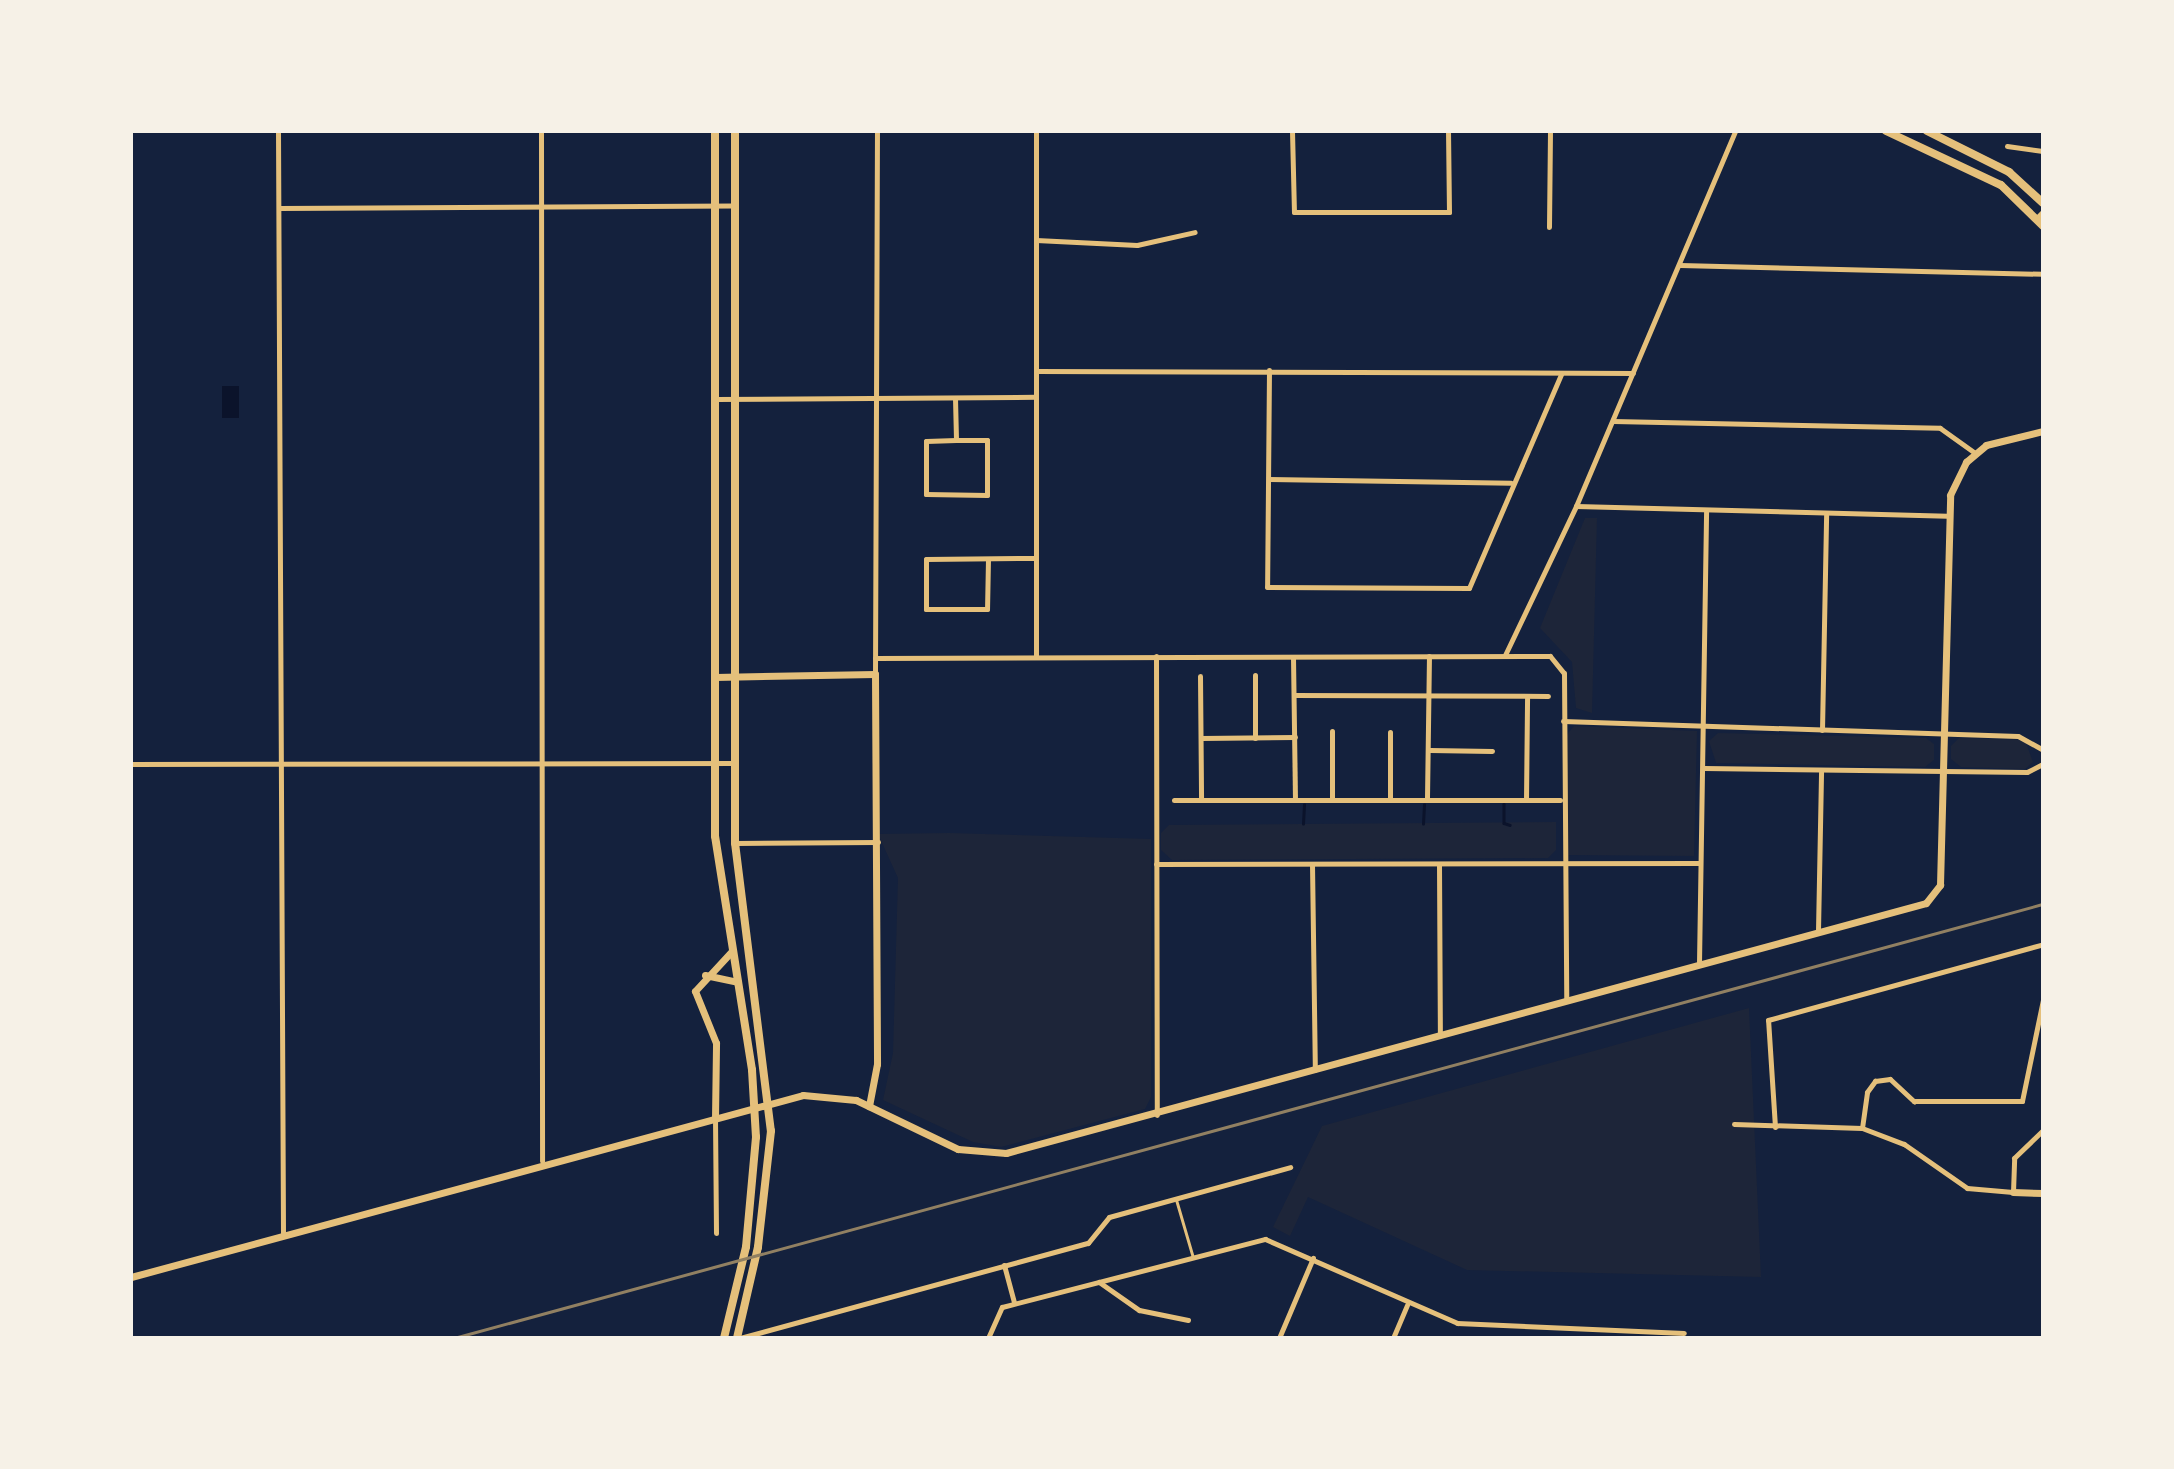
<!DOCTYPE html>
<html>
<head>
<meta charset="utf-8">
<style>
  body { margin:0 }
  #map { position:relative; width:2174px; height:1469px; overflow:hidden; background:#14213d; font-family:"Libre Baskerville",serif }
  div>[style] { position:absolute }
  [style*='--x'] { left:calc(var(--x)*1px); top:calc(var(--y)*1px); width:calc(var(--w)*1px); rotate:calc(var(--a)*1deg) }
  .green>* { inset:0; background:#1d2539 }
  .water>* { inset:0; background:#0b132b; transform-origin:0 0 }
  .stream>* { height:2.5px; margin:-1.25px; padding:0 1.25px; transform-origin:1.25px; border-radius:1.25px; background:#0b132b }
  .service>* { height:2.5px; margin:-1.25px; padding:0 1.25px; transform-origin:1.25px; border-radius:1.25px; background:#e5c07b }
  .minor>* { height:5px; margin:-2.5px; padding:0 2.5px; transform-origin:2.5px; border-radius:2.5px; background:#e5c07b }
  .tertiary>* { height:7px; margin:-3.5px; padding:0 3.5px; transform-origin:3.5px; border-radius:3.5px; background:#e5c07b }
  .secondary>* { height:8px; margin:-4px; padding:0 4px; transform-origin:4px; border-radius:4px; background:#e5c07b }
  .rail>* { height:2.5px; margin:-1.25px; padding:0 1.25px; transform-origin:1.25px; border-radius:1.25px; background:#918062 }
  span { translate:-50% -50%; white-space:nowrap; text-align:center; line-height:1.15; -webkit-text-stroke:6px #f6f1e7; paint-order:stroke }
  .frame { position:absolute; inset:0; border:133px solid #f6f1e7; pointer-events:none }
</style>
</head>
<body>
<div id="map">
  <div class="green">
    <div style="clip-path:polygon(1585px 518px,1597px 518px,1592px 713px,1576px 708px,1572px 662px,1540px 628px)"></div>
    <div style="clip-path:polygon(1574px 726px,1697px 731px,1694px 856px,1568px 855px,1564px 738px)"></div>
    <div style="clip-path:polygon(1718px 733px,1926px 738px,1934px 744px,1934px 760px,1925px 767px,1716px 763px,1709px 741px)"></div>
    <div style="clip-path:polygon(1959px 738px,2025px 740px,2033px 762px,2025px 769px,1961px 767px,1951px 759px,1951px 746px)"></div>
    <div style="clip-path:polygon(1556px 822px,1556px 850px,1548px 858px,1172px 860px,1161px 850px,1161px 833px,1169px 825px)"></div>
    <div style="clip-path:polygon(949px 833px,1151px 839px,1151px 1097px,1145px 1109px,1001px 1147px,973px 1142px,883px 1100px,893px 1053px,898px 878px,878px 834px)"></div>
    <div style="clip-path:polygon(1749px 1008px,1761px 1277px,1467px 1270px,1308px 1197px,1290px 1236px,1273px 1227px,1322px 1126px)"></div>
  </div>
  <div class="water">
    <div style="left:222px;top:386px;width:17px;height:32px"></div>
  </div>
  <div class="stream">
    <div style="--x:1504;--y:804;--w:19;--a:90"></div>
    <div style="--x:1504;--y:823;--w:6;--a:18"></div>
    <div style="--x:1303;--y:824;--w:19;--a:-87"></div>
    <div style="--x:1423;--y:824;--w:19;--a:-87"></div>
  </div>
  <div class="service">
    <div style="--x:1176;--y:1198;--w:60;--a:73.7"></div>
  </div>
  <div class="minor">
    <div style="--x:278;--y:131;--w:1105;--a:89.74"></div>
    <div style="--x:541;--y:131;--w:1030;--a:89.94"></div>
    <div style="--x:1292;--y:131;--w:81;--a:88.6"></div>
    <div style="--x:1294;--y:212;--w:155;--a:0"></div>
    <div style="--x:1449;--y:212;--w:81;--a:-90.7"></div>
    <div style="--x:2007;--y:146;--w:36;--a:8"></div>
    <div style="--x:279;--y:208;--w:455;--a:-0.3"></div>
    <div style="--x:1549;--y:227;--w:96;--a:-89.4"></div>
    <div style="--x:1036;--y:240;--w:101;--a:2.8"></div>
    <div style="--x:1137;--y:245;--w:59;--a:-12.6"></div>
    <div style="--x:1680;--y:265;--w:363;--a:1.4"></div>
    <div style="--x:1269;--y:370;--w:217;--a:90.5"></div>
    <div style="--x:1267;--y:587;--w:202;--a:0.3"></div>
    <div style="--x:1469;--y:588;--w:233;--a:-66.7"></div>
    <div style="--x:1036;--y:371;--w:597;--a:0.19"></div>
    <div style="--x:955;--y:398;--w:42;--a:88.6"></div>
    <div style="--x:956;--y:440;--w:30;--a:178"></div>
    <div style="--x:926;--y:441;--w:53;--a:90"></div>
    <div style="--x:926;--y:494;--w:61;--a:0.9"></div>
    <div style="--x:987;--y:495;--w:55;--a:-90"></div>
    <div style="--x:987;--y:440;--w:31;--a:180"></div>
    <div style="--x:716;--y:399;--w:320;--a:-0.4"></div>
    <div style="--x:1613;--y:421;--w:327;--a:1.2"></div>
    <div style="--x:1940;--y:428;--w:43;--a:35.5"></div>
    <div style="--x:1269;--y:479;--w:242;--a:0.9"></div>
    <div style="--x:1576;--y:506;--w:371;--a:1.5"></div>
    <div style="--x:988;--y:559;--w:50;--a:91.1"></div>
    <div style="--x:987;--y:609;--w:61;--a:180"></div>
    <div style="--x:926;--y:609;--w:50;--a:-90"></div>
    <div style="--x:926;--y:559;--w:97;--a:-0.6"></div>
    <div style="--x:1023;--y:558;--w:13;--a:0"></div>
    <div style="--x:1505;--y:655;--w:165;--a:-64.5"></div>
    <div style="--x:1576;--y:506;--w:407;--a:-67"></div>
    <div style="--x:1156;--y:656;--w:459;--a:89.9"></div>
    <div style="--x:1036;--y:657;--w:526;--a:-90"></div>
    <div style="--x:1293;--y:657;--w:143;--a:89.2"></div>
    <div style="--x:875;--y:658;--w:675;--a:-0.17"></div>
    <div style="--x:1550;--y:656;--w:22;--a:51"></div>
    <div style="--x:1564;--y:673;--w:327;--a:89.6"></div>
    <div style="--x:875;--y:674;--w:543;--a:-89.79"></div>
    <div style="--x:1255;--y:675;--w:63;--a:90"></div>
    <div style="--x:1200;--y:676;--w:123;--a:89.5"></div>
    <div style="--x:1294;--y:695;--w:254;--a:0.2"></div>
    <div style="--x:1563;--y:721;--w:455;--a:1.9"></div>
    <div style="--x:2018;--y:736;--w:29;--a:29"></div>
    <div style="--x:1822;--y:730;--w:217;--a:-88.9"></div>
    <div style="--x:1332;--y:731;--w:68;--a:90"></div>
    <div style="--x:1201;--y:738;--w:94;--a:-0.6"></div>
    <div style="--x:1430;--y:750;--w:62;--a:0.9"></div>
    <div style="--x:131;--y:764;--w:604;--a:-0.09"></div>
    <div style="--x:1704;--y:768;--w:323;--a:0.7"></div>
    <div style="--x:2027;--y:772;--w:18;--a:-27"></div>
    <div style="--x:1427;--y:798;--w:142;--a:-89.2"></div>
    <div style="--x:1174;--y:800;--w:386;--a:0"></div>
    <div style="--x:1390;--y:800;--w:68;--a:-90"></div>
    <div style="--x:1526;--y:800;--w:104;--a:-89.4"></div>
    <div style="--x:735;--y:843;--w:143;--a:-0.4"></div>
    <div style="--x:1156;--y:864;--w:543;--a:-0.11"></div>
    <div style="--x:1312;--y:864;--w:206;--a:89.2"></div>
    <div style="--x:1439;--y:864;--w:171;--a:89.7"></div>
    <div style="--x:1818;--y:931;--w:159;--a:-88.9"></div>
    <div style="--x:1699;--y:963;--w:452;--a:-89.1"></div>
    <div style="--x:715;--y:1118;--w:115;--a:89.5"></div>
    <div style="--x:1734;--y:1124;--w:128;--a:1.8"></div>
    <div style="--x:1862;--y:1128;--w:45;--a:20.9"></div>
    <div style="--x:1904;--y:1144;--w:77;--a:34.9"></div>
    <div style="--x:1967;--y:1188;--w:46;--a:5"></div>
    <div style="--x:2013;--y:1192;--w:34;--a:-88"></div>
    <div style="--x:2014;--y:1158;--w:40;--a:-44"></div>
    <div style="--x:1775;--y:1127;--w:107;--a:-93.7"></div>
    <div style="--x:1768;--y:1020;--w:285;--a:-15.4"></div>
    <div style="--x:1862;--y:1128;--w:36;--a:-82"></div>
    <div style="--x:1867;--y:1092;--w:14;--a:-54"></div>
    <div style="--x:1875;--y:1081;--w:15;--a:-8"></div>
    <div style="--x:1890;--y:1079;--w:33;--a:43"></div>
    <div style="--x:1914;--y:1101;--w:108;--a:0"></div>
    <div style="--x:2022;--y:1101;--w:103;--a:-78.3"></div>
    <div style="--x:1004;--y:1265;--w:39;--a:75"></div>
    <div style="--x:1099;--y:1282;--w:49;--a:35"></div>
    <div style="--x:1139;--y:1310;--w:50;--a:11.5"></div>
    <div style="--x:740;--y:1338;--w:361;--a:-15.3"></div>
    <div style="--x:1088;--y:1243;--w:33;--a:-51"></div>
    <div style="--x:1109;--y:1217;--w:188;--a:-15.4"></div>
    <div style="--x:894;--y:1338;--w:12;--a:0"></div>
    <div style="--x:988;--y:1338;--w:34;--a:-66"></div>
    <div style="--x:1002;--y:1307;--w:272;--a:-14.5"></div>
    <div style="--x:1265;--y:1239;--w:210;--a:23.6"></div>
    <div style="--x:1457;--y:1323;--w:227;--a:2.5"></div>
    <div style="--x:1279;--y:1338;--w:87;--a:-67"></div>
    <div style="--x:1393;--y:1338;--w:36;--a:-67"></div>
  </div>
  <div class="tertiary">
    <div style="--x:2037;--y:219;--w:8;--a:-45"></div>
    <div style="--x:715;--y:677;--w:160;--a:-1.1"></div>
    <div style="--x:875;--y:674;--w:390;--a:89.7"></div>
    <div style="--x:877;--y:1064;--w:43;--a:100.8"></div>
    <div style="--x:705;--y:975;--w:33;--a:12"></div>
    <div style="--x:715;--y:1118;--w:75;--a:-89.2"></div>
    <div style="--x:716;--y:1043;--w:56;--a:-112"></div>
    <div style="--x:695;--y:991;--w:53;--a:-47.3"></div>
    <div style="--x:2013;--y:1192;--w:30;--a:2"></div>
    <div style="--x:131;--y:1277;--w:696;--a:-15.15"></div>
    <div style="--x:803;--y:1095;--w:53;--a:5.4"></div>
    <div style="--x:856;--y:1100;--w:113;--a:25.7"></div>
    <div style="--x:958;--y:1149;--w:48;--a:4.8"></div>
    <div style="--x:1006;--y:1153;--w:953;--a:-15.2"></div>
    <div style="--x:1926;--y:903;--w:23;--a:-52"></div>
    <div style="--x:1940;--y:885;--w:390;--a:-88.5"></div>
    <div style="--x:1950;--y:495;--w:37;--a:-64"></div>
    <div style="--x:1966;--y:462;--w:26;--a:-40"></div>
    <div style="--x:1986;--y:445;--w:59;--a:-13.8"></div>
  </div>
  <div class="secondary">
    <div style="--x:715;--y:131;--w:705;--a:90"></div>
    <div style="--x:715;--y:836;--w:237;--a:81"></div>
    <div style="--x:752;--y:1070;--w:67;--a:86.6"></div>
    <div style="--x:756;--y:1137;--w:110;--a:95.2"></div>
    <div style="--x:746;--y:1247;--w:94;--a:103.6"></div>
    <div style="--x:735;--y:131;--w:712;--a:90"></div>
    <div style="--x:735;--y:843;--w:290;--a:82.9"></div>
    <div style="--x:771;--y:1131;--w:117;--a:96.4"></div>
    <div style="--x:758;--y:1247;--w:93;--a:103"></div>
    <div style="--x:1886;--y:131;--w:127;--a:25.2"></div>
    <div style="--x:2001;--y:185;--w:59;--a:44.3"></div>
    <div style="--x:1927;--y:131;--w:92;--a:26.6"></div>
    <div style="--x:2009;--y:172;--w:46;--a:42.4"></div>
  </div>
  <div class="rail">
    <div style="--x:454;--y:1338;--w:1647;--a:-15.28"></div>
  </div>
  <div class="frame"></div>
</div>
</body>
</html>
